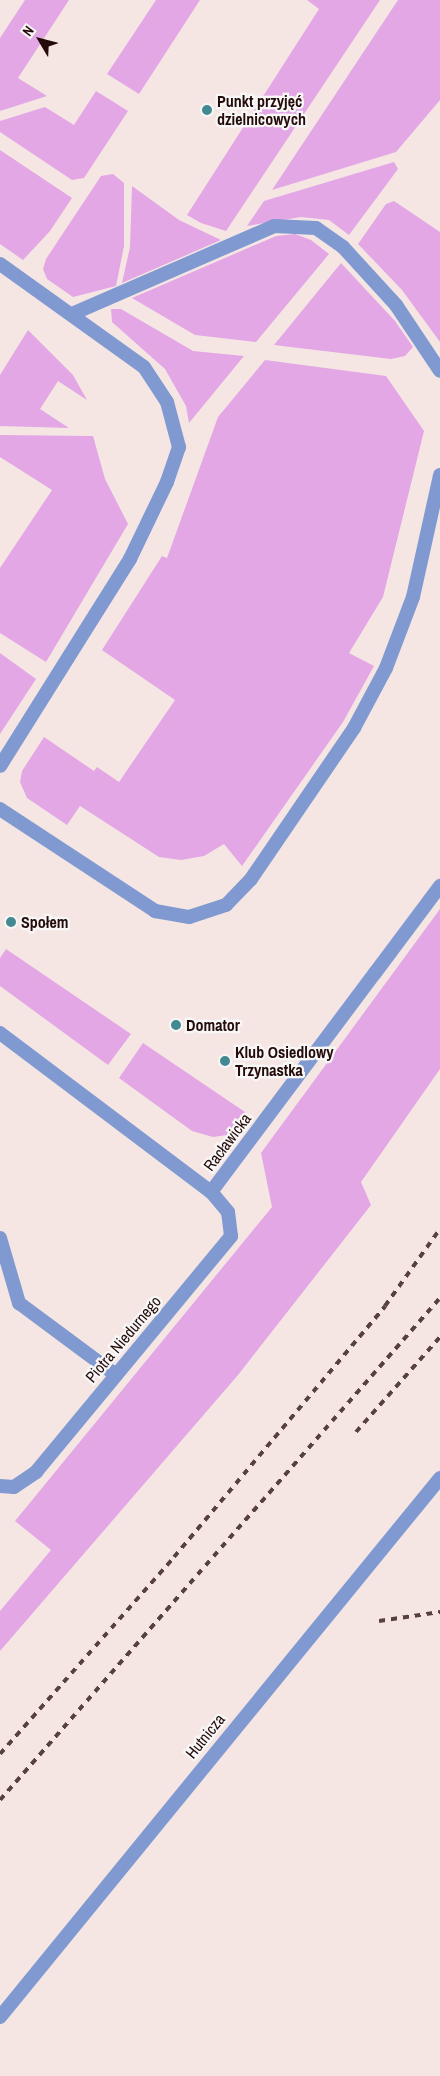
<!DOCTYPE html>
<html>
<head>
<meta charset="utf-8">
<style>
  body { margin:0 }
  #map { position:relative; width:440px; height:2076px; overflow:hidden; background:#f5e6e4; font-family:"Archivo Narrow",sans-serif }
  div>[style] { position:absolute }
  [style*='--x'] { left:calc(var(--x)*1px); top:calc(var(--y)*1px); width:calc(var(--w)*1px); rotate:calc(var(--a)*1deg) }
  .green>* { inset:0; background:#e3a7e5 }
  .service>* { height:14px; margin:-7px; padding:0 7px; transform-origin:7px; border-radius:7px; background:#809ad1 }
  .minor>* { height:14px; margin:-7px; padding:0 7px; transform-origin:7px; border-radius:7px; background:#809ad1 }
  .rail>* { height:4px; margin-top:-2px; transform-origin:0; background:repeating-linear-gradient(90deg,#57403e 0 6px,transparent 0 12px) }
  .dots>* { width:14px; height:14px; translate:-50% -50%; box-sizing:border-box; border:2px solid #f7f7f7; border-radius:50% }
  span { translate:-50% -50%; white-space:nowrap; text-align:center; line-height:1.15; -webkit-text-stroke:4.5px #f7f7f7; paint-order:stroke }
  .poi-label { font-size:16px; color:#250c0a; font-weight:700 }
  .left { translate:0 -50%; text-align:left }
  .street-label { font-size:16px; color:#250c0a }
  .north { position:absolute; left:15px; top:15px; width:50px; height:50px; -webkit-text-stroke:4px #f7f7f7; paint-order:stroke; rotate:307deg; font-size:14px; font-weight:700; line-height:20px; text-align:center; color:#250c0a }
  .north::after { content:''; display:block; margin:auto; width:18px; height:22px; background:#250c0a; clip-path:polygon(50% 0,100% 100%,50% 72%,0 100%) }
</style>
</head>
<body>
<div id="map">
  <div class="green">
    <div style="clip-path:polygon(25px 0,69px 0,18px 78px,47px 96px,0 111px,0 38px)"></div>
    <div style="clip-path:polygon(156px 0,200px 0,139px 94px,107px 74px)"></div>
    <div style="clip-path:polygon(307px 0,380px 0,226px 231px,201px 223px,187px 215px,319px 9px)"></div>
    <div style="clip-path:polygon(398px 0,440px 0,440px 100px,396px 152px,272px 190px)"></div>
    <div style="clip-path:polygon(96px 91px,128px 111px,84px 178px,72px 180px,0 132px,0 121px,45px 107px,74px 125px)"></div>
    <div style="clip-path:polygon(0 150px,72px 198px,50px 231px,23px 260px,0 244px)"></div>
    <div style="clip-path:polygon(394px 162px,398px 169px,349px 235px,329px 220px,301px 217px,247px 226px,264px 201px)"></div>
    <div style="clip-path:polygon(113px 174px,124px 183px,124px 246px,116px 286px,73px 297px,47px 279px,43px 269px,46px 259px,101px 176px)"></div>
    <div style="clip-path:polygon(132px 186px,179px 220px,221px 240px,122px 283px,130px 247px)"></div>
    <div style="clip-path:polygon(394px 201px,440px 232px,440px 342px,402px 290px,358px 244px,386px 204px)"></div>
    <div style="clip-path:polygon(295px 234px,311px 240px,329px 254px,256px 342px,195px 335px,132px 298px,276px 236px)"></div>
    <div style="clip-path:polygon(341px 263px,395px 321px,413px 347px,405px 356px,391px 359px,274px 345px)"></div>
    <div style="clip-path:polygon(111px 309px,121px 309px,193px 351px,244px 356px,189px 423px,186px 406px,165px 369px,112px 322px)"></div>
    <div style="clip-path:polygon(28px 330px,73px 375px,87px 400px,58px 381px,40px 409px,69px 428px,0 426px,0 375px)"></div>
    <div style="clip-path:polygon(265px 360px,386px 376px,424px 431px,383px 597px,349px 653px,374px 666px,343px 722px,242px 866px,224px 844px,204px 856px,181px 860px,159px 857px,80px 806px,67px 825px,27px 798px,20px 782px,22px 771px,44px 737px,94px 771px,97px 767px,119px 782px,175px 700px,102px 650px,162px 556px,167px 558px,218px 417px)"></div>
    <div style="clip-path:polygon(0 435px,93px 436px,105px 479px,128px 524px,46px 662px,0 633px,0 568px,52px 490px,0 457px)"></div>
    <div style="clip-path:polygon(0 653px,36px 679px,0 734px)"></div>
    <div style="clip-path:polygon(440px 909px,440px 1069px,361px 1182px,371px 1205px,238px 1375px,0 1651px,0 1611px,51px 1550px,15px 1521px,272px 1207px,261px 1153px)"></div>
    <div style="clip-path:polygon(6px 949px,131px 1034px,108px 1065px,0 986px,0 958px)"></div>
    <div style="clip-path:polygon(143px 1043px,245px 1112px,227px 1135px,213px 1137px,192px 1131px,119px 1078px)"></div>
  </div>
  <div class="service">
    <div style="--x:375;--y:973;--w:109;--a:-53.2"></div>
    <div style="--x:0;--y:1238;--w:68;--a:73.7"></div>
    <div style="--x:19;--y:1303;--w:121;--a:36.6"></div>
  </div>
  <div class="minor">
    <div style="--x:0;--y:264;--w:177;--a:35.6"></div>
    <div style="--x:144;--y:367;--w:42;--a:56.7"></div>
    <div style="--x:167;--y:402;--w:47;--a:75.1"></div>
    <div style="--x:179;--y:447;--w:37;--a:109"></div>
    <div style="--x:167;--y:482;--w:85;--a:115.7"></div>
    <div style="--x:130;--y:559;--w:244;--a:122.1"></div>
    <div style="--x:72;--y:314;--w:220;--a:-23.5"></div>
    <div style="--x:274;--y:226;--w:42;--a:2.7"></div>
    <div style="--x:316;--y:228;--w:33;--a:35"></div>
    <div style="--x:343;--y:247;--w:79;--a:47.6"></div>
    <div style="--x:396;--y:305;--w:79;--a:56.3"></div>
    <div style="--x:0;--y:809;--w:186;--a:33.3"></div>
    <div style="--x:155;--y:911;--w:35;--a:10"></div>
    <div style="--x:189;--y:917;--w:39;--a:-18"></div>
    <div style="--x:226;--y:905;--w:36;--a:-46"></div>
    <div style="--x:251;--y:879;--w:183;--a:-55.7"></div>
    <div style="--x:354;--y:728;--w:68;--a:-61.9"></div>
    <div style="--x:386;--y:668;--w:76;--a:-69.2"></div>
    <div style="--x:413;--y:597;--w:125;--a:-77.5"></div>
    <div style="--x:0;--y:1033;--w:264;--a:37"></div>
    <div style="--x:211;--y:1192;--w:274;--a:-53.2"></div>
    <div style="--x:0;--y:1486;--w:14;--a:4"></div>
    <div style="--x:14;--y:1487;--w:27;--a:-34"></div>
    <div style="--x:36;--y:1472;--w:306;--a:-50.4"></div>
    <div style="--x:231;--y:1236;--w:24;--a:-97"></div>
    <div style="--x:228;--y:1212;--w:26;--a:-130"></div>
    <div style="--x:0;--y:2017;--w:696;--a:-50.77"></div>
  </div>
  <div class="rail">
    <div style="--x:356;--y:1432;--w:127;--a:-48.5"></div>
    <div style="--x:379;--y:1621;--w:62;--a:-8.4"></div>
    <div style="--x:0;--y:1754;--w:263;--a:-48.5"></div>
    <div style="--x:174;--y:1557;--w:328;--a:-49.9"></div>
    <div style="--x:385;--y:1306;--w:95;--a:-54.5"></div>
    <div style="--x:0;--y:1800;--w:668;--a:-48.77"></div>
  </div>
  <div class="dots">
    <div style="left:207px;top:110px;background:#428991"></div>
    <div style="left:11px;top:922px;background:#428991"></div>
    <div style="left:176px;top:1025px;background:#428991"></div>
    <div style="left:225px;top:1061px;background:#428991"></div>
  </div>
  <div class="poi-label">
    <span class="left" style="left:217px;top:110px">Punkt przyjęć<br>dzielnicowych</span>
    <span class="left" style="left:21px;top:922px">Społem</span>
    <span class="left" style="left:186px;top:1025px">Domator</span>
    <span class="left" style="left:235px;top:1061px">Klub Osiedlowy<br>Trzynastka</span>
  </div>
  <div class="street-label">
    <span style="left:227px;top:1142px;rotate:-53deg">Racławicka</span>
    <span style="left:123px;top:1339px;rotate:-50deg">Piotra Niedurnego</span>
    <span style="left:205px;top:1736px;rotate:-51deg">Hutnicza</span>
  </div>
  <div class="north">N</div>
</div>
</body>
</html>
